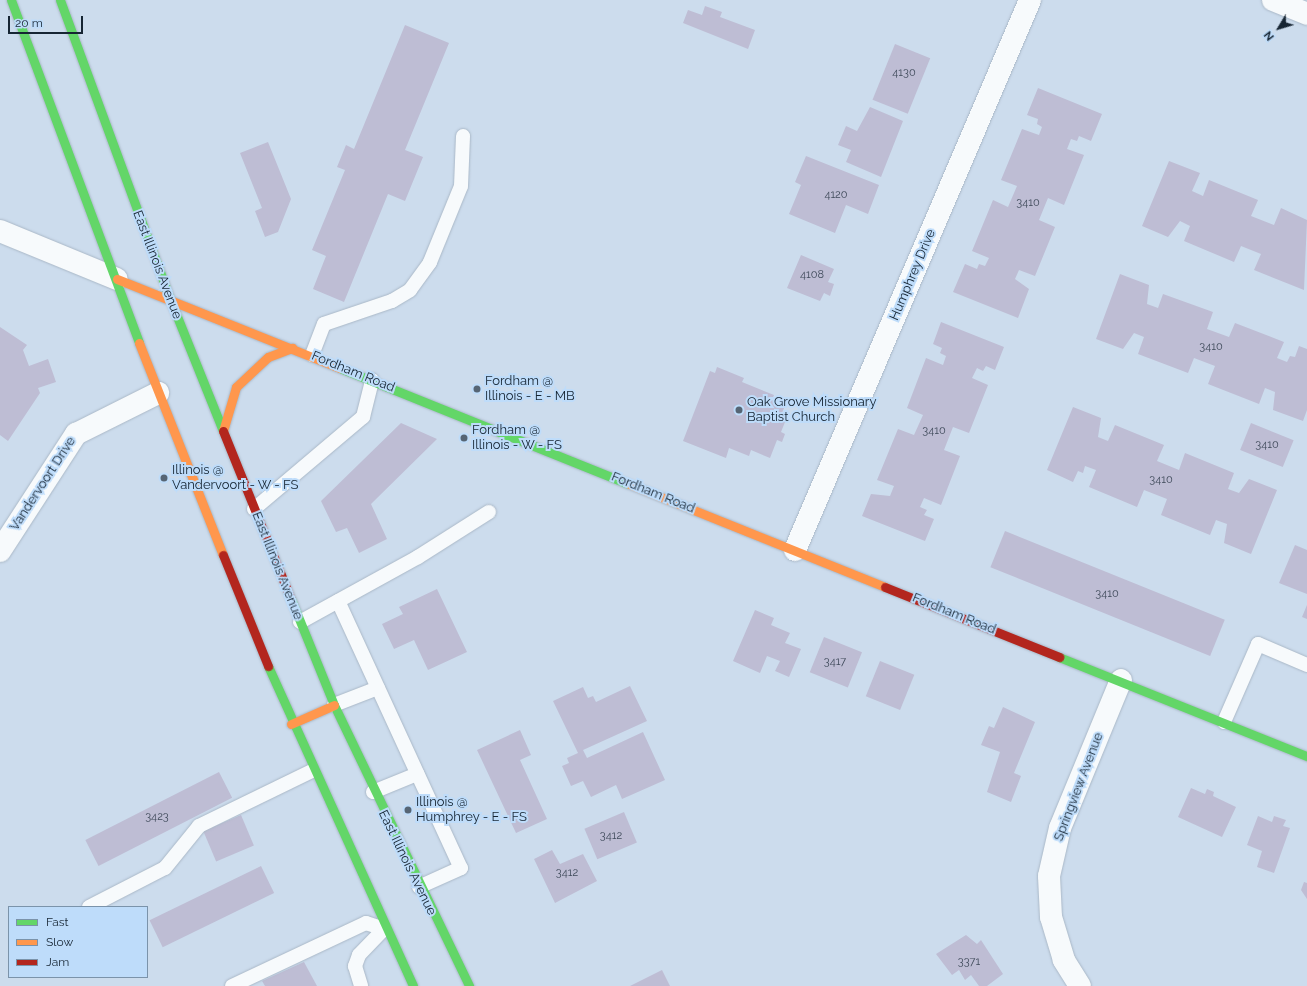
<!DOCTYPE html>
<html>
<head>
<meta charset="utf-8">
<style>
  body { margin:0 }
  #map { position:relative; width:1307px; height:986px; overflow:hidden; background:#ccdced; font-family:Raleway,sans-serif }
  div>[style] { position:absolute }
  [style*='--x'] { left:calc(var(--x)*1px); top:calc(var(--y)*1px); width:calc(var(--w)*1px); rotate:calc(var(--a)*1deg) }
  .building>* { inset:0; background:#bebdd4; transform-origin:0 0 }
  .roads { filter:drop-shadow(0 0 1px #aab8c7) drop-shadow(0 0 1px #aab8c7) }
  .lane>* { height:14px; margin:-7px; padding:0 7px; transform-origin:7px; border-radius:7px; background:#f7fafc }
  .street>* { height:22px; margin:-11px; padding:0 11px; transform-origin:11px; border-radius:11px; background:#f7fafc }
  .fast>* { height:9px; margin:-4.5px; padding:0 4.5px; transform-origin:4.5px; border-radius:4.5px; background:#63d668 }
  .slow>* { height:9px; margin:-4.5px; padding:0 4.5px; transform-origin:4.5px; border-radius:4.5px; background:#ff974d }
  .jam>* { height:9px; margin:-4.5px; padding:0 4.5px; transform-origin:4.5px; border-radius:4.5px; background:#b3261e }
  .dots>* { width:11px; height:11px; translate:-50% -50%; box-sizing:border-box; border:2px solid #bedcfa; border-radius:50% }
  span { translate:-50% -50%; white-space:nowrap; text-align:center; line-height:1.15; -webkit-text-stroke:4px #bedcfa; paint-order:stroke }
  .number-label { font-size:11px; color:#404b5b }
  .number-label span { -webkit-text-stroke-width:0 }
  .street-label { font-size:13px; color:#162533 }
  .poi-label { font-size:13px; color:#162533 }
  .left { translate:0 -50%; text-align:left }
  .legend { position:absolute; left:8px; top:906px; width:140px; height:72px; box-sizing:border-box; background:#bedcfa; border:1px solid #7b93aa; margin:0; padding:5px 7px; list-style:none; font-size:12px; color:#162533 }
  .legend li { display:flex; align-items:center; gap:8px; height:20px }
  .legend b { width:20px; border:1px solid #7b93aa }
  .north { position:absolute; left:1259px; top:8px; width:40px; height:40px; -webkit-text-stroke:3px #bedcfa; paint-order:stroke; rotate:232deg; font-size:11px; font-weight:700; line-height:16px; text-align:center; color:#162533 }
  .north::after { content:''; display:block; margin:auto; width:14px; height:18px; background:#162533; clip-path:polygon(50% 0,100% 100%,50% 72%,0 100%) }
  .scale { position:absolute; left:8px; top:16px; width:75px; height:18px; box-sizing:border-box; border:2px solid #162533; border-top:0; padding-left:5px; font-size:12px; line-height:14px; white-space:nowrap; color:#162533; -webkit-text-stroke:3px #bedcfa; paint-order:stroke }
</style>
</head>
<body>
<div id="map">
  <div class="building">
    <div style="clip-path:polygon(705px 6px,722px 12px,720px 17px,755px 30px,748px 49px,683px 23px,688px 10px,702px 15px)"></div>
    <div style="clip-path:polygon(405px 25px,449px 43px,405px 150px,423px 157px,405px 201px,388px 194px,344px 302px,313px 289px,326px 256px,312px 250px,345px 170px,337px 167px,346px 145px,354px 149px)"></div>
    <div style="left:895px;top:44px;width:38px;height:60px;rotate:22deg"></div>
    <div style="clip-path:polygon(1038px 88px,1102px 114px,1091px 141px,1079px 136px,1077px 141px,1071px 139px,1067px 149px,1084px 155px,1064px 205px,1048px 198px,1039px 220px,1055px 227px,1035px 276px,1019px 270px,1015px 279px,1029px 289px,1018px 318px,953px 292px,965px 264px,977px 269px,979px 264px,985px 266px,989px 258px,972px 251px,993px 200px,1008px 207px,1017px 186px,1001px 180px,1022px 129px,1039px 135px,1042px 127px,1037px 124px,1038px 119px,1027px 115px)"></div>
    <div style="clip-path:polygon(870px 107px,903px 121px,881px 177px,846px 162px,851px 150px,838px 145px,846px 126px,857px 131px)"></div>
    <div style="clip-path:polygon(268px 142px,291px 199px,278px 232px,265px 237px,255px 211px,262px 208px,240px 153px)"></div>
    <div style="clip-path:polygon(806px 156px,879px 185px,868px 214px,846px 205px,835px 233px,789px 214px,801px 185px,795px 182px)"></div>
    <div style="clip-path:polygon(1169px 161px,1200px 173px,1192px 191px,1203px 196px,1209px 180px,1258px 200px,1251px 216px,1274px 225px,1281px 208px,1307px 220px,1304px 290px,1254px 270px,1261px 254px,1241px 246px,1234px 262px,1184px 241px,1190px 226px,1180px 221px,1168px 237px,1142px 226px)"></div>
    <div style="clip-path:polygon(801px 255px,834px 269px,828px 282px,834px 284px,830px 296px,824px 293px,820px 301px,787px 288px)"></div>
    <div style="clip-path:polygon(1120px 274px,1149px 285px,1147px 304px,1158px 308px,1163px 294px,1213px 312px,1207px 329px,1229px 337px,1235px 323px,1284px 342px,1277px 358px,1287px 362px,1290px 356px,1295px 357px,1299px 346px,1307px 349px,1307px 410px,1303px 421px,1273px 410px,1275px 392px,1265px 388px,1259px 404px,1208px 384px,1215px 366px,1194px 358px,1188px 373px,1138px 354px,1144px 337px,1134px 333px,1123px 349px,1096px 339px)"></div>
    <div style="clip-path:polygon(941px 322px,1004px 347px,995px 370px,986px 366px,983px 371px,977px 368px,972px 378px,988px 385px,969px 433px,953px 427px,944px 450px,960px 456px,941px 505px,924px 498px,920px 507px,927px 510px,924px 515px,934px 519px,925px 541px,862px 516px,871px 494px,890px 496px,894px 486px,877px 480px,898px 429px,914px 435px,923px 415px,907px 408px,926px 358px,943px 365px,946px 356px,940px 353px,942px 348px,933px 344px)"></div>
    <div style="clip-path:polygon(0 327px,27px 345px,23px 350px,29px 366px,48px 359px,56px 382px,38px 388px,40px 393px,8px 441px,0 435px)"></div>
    <div style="clip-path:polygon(717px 367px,744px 378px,742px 382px,774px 395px,772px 400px,785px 406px,781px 415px,787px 417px,781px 432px,785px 434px,782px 442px,777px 440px,770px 458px,751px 450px,749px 456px,729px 448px,726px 458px,683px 441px,710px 371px,715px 373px)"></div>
    <div style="clip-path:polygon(1073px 407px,1101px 418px,1098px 437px,1108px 441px,1115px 425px,1164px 445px,1157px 461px,1179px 470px,1185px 453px,1234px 473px,1228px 489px,1239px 493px,1249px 479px,1277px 490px,1251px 554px,1224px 543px,1227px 524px,1216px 520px,1210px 535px,1161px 515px,1167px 499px,1144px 490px,1137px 507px,1089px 487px,1096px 470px,1085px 466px,1083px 473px,1078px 471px,1073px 482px,1047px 470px)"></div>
    <div style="clip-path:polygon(401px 423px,437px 439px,371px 504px,387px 539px,359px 553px,347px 528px,336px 532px,321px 501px)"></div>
    <div style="left:1251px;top:423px;width:46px;height:29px;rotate:22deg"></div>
    <div style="left:1005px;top:531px;width:237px;height:39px;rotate:22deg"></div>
    <div style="clip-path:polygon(1295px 545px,1307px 550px,1307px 594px,1279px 583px)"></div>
    <div style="clip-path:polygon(437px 589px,467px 652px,428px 670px,414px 640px,394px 649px,382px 624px,403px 614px,399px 607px)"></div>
    <div style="clip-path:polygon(1307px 605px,1307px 619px,1302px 617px)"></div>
    <div style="clip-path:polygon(755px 610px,774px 618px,771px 625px,790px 633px,785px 643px,801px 649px,789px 677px,775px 671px,780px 661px,767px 656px,760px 673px,733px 661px)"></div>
    <div style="left:824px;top:637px;width:41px;height:38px;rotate:22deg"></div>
    <div style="left:880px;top:661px;width:37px;height:38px;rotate:22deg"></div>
    <div style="clip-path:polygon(630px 686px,647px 721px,583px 750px,587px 758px,643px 732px,665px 780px,622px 799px,616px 785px,591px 797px,583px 781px,571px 786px,562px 766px,569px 763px,567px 758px,578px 753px,553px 701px,583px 687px,588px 698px,593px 696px,596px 702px)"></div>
    <div style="clip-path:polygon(1003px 707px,1035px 722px,1014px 773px,1021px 776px,1011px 802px,987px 792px,1000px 752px,981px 745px,989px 726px,994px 728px)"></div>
    <div style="clip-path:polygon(520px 730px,531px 755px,520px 760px,547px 819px,516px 833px,477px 750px)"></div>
    <div style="left:219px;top:772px;width:29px;height:150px;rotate:63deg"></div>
    <div style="clip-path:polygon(1191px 788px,1205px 794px,1207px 789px,1214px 792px,1213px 796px,1236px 807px,1222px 837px,1178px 817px)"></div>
    <div style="left:624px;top:812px;width:33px;height:43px;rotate:67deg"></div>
    <div style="left:241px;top:815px;width:33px;height:41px;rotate:67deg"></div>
    <div style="clip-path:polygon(1258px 816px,1272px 822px,1274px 816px,1286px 820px,1283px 826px,1290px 828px,1274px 873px,1257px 867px,1262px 851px,1247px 845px)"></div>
    <div style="clip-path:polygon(552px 850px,560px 864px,583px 854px,597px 881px,555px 903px,534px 859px)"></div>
    <div style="left:261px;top:866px;width:30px;height:124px;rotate:64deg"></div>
    <div style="clip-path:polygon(1304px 882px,1307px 883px,1307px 899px,1301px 890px)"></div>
    <div style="clip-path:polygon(966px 935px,977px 944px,981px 940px,1003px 974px,987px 986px,979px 986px,971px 975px,965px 980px,959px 970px,952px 975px,936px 954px)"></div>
    <div style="clip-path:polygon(304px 962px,317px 986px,265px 986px,262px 981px)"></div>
    <div style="clip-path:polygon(662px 970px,670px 986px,630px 986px)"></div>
  </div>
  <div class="roads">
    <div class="lane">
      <div style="--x:312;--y:355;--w:33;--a:-69"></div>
      <div style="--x:324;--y:324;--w:72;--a:-18.7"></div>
      <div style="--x:392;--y:301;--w:21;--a:-31"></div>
      <div style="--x:410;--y:290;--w:34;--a:-54"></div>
      <div style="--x:430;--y:262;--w:82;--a:-67.8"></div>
      <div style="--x:461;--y:186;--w:50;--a:-87.7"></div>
      <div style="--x:254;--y:509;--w:143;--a:-40.2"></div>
      <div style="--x:363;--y:417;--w:38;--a:-76"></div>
      <div style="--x:338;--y:601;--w:294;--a:65.3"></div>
      <div style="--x:461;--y:868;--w:46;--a:155.7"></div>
      <div style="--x:300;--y:622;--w:135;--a:-28.8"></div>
      <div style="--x:418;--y:557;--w:84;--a:-32.4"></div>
      <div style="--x:334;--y:705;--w:47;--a:-21.1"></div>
      <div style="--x:1224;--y:722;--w:85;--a:-66.4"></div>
      <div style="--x:1258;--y:644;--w:53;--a:23.2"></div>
      <div style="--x:373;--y:792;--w:48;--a:-22.2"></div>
      <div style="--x:89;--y:907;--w:85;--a:-27.2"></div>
      <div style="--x:165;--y:868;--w:54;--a:-51"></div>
      <div style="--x:199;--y:826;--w:126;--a:-26"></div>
      <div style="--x:232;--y:986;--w:148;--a:-25.2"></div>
      <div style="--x:366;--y:923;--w:19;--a:18"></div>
      <div style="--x:384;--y:929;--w:36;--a:134"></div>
      <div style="--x:359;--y:955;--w:12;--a:110"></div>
      <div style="--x:355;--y:966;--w:21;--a:73"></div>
    </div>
    <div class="street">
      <div style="--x:1273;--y:0;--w:37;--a:22"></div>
      <div style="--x:0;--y:231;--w:126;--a:22.3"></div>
      <div style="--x:795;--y:550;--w:598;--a:-66.86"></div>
      <div style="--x:0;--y:551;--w:140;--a:-57"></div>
      <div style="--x:76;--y:434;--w:92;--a:-26.6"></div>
      <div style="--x:1080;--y:986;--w:31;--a:-122"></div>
      <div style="--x:1064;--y:960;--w:45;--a:-106.8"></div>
      <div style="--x:1051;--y:917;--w:41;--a:-92.8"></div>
      <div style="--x:1049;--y:876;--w:49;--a:-77.1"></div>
      <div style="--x:1060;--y:828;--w:160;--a:-67.6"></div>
    </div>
    <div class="fast">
      <div style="--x:11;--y:0;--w:366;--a:69.5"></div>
      <div style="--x:60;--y:0;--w:319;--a:69.8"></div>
      <div style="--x:170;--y:299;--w:142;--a:68.1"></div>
      <div style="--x:340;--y:368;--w:311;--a:21.9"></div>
      <div style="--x:291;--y:599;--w:114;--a:67.9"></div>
      <div style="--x:334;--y:705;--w:312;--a:64.3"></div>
      <div style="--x:1059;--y:657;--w:267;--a:21.8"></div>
      <div style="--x:268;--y:666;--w:351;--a:65.6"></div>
    </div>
    <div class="slow">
      <div style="--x:117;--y:279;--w:240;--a:21.8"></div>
      <div style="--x:139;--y:343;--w:228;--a:68.4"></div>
      <div style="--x:223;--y:431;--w:46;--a:-73.5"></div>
      <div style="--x:236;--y:387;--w:44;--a:-43.2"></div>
      <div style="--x:268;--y:357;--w:26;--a:-21"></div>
      <div style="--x:629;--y:484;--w:276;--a:21.9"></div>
      <div style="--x:291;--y:724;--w:47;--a:-23.8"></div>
    </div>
    <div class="jam">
      <div style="--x:223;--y:431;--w:181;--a:68"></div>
      <div style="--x:223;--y:555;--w:120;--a:67.9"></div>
      <div style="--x:885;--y:587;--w:188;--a:21.9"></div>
    </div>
  </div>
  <div class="dots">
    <div style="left:477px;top:389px;background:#566574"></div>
    <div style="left:739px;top:410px;background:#566574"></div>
    <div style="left:464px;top:438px;background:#566574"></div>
    <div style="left:164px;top:478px;background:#566574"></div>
    <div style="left:408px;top:810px;background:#566574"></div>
  </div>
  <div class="number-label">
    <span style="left:904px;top:73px">4130</span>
    <span style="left:836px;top:195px">4120</span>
    <span style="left:1028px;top:203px">3410</span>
    <span style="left:812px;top:275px">4108</span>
    <span style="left:1211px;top:347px">3410</span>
    <span style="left:934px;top:431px">3410</span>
    <span style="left:1267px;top:445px">3410</span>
    <span style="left:1161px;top:480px">3410</span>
    <span style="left:1107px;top:594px">3410</span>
    <span style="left:835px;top:662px">3417</span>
    <span style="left:157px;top:817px">3423</span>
    <span style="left:611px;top:836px">3412</span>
    <span style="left:567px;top:873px">3412</span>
    <span style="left:969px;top:962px">3371</span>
  </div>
  <div class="street-label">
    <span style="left:157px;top:265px;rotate:69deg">East Illinois Avenue</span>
    <span style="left:913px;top:275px;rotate:-67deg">Humphrey Drive</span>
    <span style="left:353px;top:372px;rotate:22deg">Fordham Road</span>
    <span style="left:43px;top:484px;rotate:-57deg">Vandervoort Drive</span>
    <span style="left:653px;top:493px;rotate:22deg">Fordham Road</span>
    <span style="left:277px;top:566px;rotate:68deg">East Illinois Avenue</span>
    <span style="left:954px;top:614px;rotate:22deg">Fordham Road</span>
    <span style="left:1079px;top:787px;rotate:-69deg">Springview Avenue</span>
    <span style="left:407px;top:863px;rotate:64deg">East Illinois Avenue</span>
  </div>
  <div class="poi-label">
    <span class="left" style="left:485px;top:389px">Fordham @<br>Illinois - E - MB</span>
    <span class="left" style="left:747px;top:410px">Oak Grove Missionary<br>Baptist Church</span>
    <span class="left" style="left:472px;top:438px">Fordham @<br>Illinois - W - FS</span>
    <span class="left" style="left:172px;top:478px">Illinois @<br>Vandervoort - W - FS</span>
    <span class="left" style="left:416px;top:810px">Illinois @<br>Humphrey - E - FS</span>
  </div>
  <ul class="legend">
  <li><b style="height:5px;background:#63d668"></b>Fast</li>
  <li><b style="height:5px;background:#ff974d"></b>Slow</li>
  <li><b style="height:5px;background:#b3261e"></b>Jam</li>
  </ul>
  <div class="north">N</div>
  <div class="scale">20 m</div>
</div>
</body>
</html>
